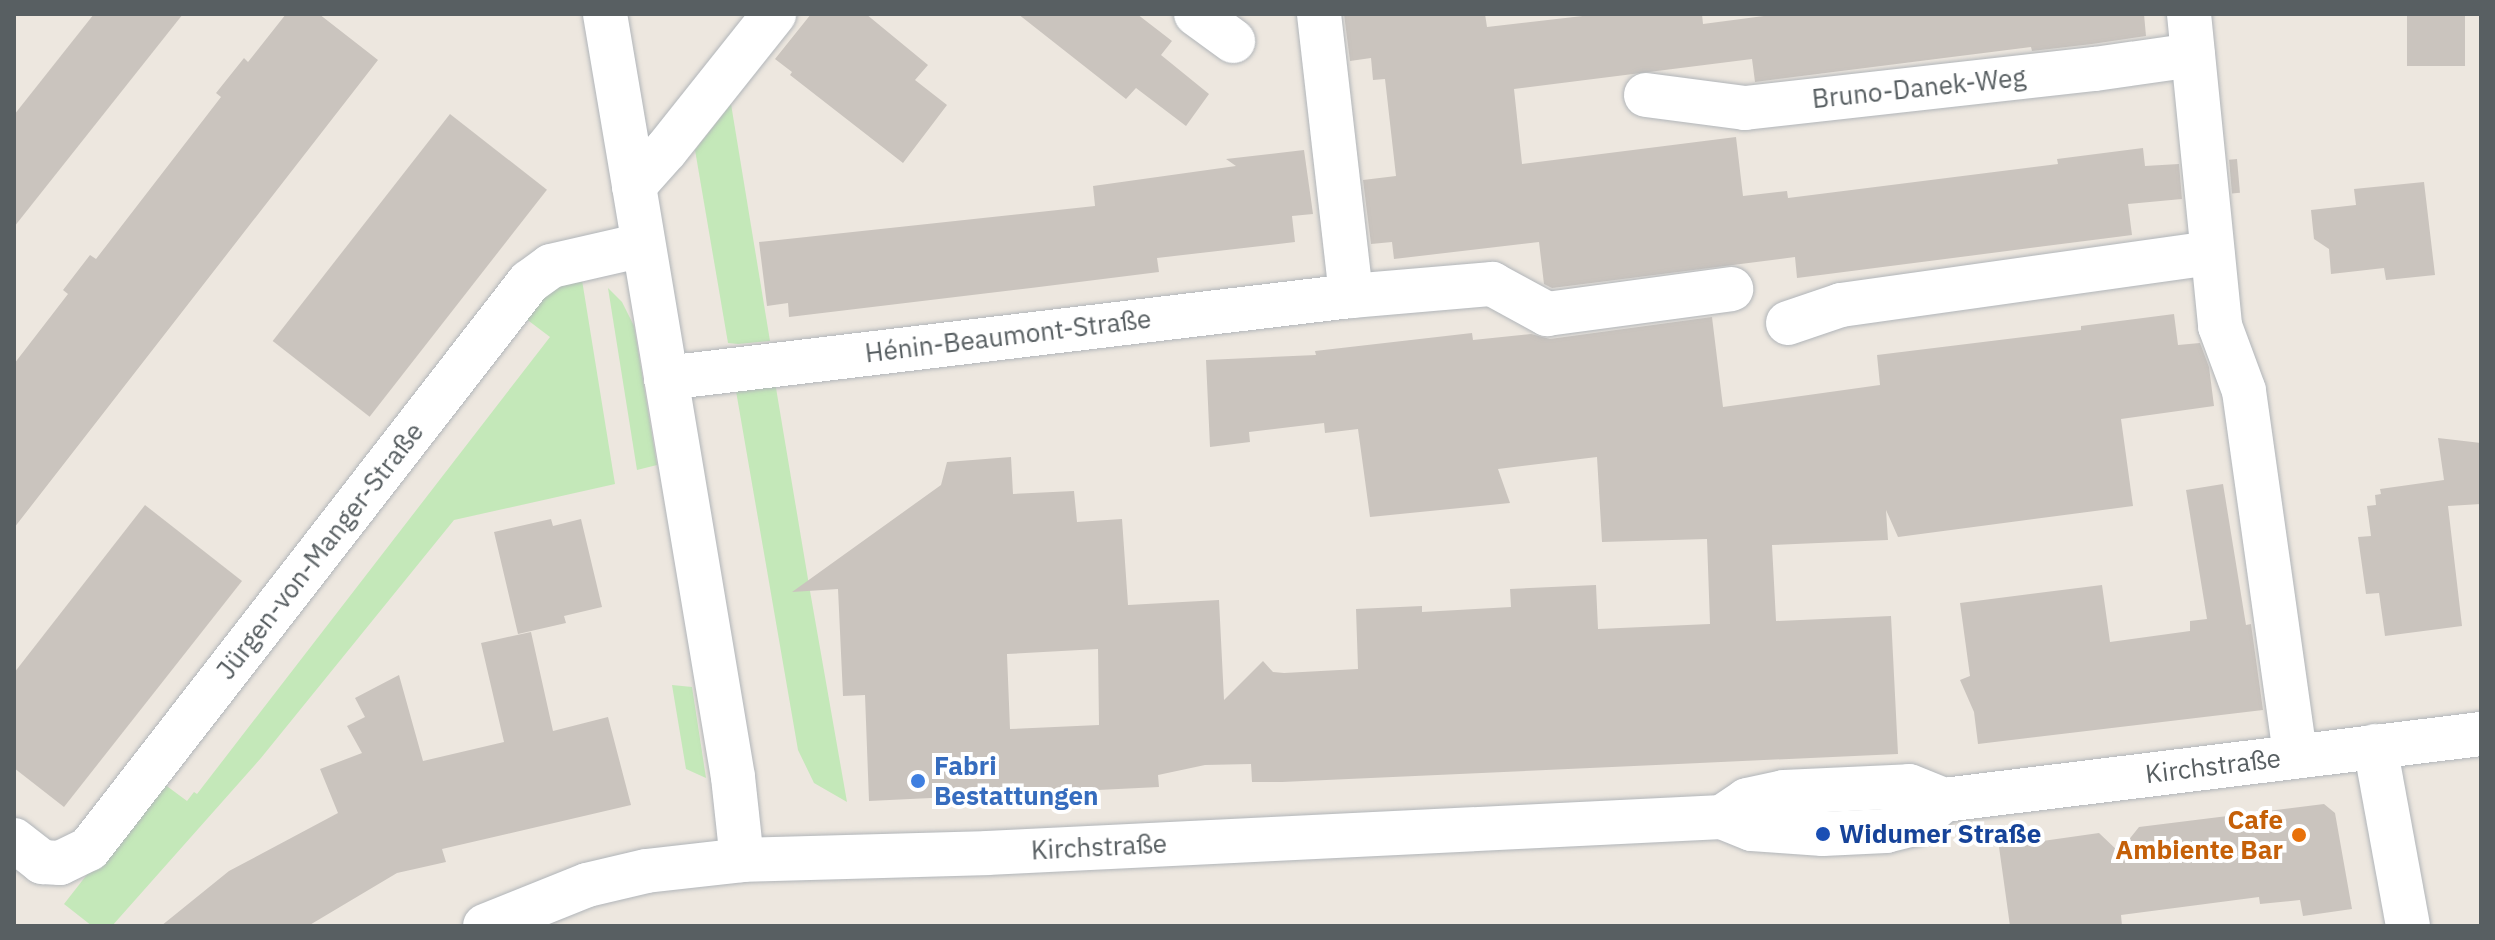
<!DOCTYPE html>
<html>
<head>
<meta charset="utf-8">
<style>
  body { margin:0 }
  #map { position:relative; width:2495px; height:940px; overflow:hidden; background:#ede7df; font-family:"IBM Plex Sans",sans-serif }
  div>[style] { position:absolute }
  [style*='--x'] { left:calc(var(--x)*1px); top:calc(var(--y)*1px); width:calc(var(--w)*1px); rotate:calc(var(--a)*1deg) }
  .green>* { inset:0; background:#c4e8b9 }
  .building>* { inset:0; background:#cac4be; transform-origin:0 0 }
  .roads { filter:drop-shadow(0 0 2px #b1b5b9) drop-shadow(0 0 2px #b1b5b9) }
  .minor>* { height:44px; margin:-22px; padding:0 22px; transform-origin:22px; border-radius:22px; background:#fff }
  .dots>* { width:22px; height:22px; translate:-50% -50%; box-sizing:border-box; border:4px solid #fff; border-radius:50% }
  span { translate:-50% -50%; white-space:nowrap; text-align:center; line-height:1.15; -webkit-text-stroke:8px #fff; paint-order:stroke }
  .street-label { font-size:26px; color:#585f62 }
  .shop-label { font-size:26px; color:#366cbe; font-weight:700 }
  .left { translate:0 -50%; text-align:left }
  .food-label { font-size:26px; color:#c56008; font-weight:700 }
  .right { translate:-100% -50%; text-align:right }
  .transit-label { font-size:26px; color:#164399; font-weight:700 }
  .frame { position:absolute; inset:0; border:16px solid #585f62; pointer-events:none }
</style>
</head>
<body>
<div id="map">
  <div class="green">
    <div style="clip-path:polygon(731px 104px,770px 341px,738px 344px,728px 343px,695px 150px)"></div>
    <div style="clip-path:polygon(582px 280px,615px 484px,454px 520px,261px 758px,112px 926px,92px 926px,64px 904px,160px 781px,187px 801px,194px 792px,197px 794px,550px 337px,521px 315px,544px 289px)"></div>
    <div style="clip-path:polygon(608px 288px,622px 302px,634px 326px,657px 465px,637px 470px)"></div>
    <div style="clip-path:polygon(775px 382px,810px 591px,847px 802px,814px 783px,798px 750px,736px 391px)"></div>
    <div style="clip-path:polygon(672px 685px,692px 687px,706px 778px,686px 769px)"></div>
  </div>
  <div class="building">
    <div style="clip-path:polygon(94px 14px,183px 14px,14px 227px,14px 115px)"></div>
    <div style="clip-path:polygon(286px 14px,319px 14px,378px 60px,14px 528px,14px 364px,68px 294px,63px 290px,90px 255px,96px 259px,221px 97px,216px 93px,244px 58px,248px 62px)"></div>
    <div style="clip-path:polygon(811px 14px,866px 14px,928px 65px,915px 80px,947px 105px,903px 163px,790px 75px,792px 72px,775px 59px)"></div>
    <div style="clip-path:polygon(1018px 14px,1137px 14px,1172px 41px,1161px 55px,1209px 94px,1186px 126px,1136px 88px,1126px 99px)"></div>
    <div style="clip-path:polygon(1344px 14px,1485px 14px,1487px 27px,1600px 14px,1702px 14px,1703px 24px,1779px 14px,2144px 14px,2146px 36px,2092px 44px,2032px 51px,2031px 47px,1755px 82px,1752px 59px,1514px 89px,1522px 164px,1736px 137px,1743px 196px,1787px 191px,1788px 198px,2058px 164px,2057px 159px,2143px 148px,2145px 166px,2179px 164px,2182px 199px,2128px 204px,2132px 235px,1797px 278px,1795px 257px,1552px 288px,1544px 284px,1539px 242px,1394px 259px,1392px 242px,1371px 244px,1363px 180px,1396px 176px,1385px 79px,1373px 80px,1371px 58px,1350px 61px)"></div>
    <div style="left:2407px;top:14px;width:58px;height:52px"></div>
    <div style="left:450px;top:114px;width:123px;height:288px;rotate:38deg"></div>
    <div style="clip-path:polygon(1304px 150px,1313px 214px,1292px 216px,1295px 242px,1157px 258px,1159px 272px,1031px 288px,789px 317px,788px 303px,767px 306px,759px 242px,1095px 206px,1093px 186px,1236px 166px,1226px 159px)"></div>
    <div style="left:2237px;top:159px;width:34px;height:8px;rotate:85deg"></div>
    <div style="clip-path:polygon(2424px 182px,2435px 275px,2386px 280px,2384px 268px,2331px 274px,2329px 249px,2314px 239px,2311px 210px,2356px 205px,2354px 189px)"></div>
    <div style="clip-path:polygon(evenodd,2174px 314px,2178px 345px,2200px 343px,2209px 367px,2214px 406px,2121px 419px,2133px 506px,1898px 537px,1886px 510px,1888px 540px,1772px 545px,1776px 621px,1891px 616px,1898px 754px,1282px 782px,1252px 782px,1251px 764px,1205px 765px,1158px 775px,1159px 787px,869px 801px,865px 695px,843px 696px,838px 589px,792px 592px,941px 485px,947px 462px,1011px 457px,1013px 494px,1074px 491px,1077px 522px,1122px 519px,1128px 605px,1219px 600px,1224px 700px,1263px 661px,1273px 672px,1284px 673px,1358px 669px,1356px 609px,1422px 606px,1422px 612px,1511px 607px,1510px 589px,1596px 585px,1598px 629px,1710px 624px,1707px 539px,1602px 542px,1597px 457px,1498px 469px,1510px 503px,1370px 517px,1358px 429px,1325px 433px,1324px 423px,1249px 432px,1250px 442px,1210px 447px,1206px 360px,1316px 355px,1315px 351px,1472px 333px,1473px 340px,1531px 334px,1550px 339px,1712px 317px,1723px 407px,1880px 385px,1877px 355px,2081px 330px,2081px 326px,2174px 314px,1098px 649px,1099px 725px,1010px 729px,1007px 654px,1098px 649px)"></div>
    <div style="clip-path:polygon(2438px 438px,2481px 443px,2481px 504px,2448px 506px,2462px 626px,2385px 636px,2379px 593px,2366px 594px,2358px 537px,2371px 536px,2367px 506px,2376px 505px,2375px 495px,2381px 494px,2380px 489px,2444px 480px)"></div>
    <div style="clip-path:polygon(2223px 484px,2246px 625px,2251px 624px,2263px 710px,1978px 744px,1974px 712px,1960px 680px,1970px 676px,1960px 603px,2102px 585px,2110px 642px,2190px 631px,2190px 621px,2207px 619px,2186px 490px)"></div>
    <div style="clip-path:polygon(145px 505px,242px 581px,64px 807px,14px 768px,14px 673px)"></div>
    <div style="clip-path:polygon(551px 519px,553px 526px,581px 519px,602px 607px,564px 616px,566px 623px,518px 634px,494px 532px)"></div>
    <div style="clip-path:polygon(531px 632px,553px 731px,608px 717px,631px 805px,442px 849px,446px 862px,397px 873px,308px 926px,161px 926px,229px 871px,338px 813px,320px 769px,362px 753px,347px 726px,365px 717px,355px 698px,399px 675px,423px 761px,504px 742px,481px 643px)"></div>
    <div style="clip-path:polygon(2324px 804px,2335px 813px,2352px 909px,2303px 916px,2300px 900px,2260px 904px,2259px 897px,2121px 915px,2122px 926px,2010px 926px,1999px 847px,2099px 833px,2119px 852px,2139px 827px)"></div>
  </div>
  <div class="roads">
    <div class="minor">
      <div style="--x:605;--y:14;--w:174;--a:80.4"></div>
      <div style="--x:1196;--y:14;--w:46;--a:36.1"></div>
      <div style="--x:1319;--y:14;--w:284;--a:83.5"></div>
      <div style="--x:2189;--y:14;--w:314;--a:84.3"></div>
      <div style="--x:2220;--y:326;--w:69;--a:69.7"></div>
      <div style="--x:2244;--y:391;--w:369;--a:82"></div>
      <div style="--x:1646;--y:95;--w:100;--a:7.5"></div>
      <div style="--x:1745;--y:108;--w:352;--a:-6.4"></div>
      <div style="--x:2095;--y:69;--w:99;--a:-8.1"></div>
      <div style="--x:1788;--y:323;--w:56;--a:-18.8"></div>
      <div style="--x:1841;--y:305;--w:375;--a:-8"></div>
      <div style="--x:666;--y:378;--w:690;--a:-6.83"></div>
      <div style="--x:1351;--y:296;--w:142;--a:-4.9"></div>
      <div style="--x:1492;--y:284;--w:63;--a:28.6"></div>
      <div style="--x:1547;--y:314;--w:186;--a:-7.7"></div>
      <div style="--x:2375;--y:746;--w:183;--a:79.6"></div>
      <div style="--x:1722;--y:817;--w:30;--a:-34"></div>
      <div style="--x:1747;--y:800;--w:38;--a:-12"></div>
      <div style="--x:1784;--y:792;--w:125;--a:-2.7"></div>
      <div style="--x:1909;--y:786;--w:38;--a:22"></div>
      <div style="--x:1944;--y:800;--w:541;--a:-7.01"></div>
      <div style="--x:14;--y:840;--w:36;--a:38"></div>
      <div style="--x:42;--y:862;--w:18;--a:3"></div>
      <div style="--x:60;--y:863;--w:32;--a:-26"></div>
      <div style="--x:89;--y:849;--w:718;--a:-52.19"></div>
      <div style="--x:529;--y:282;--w:27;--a:-36"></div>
      <div style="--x:551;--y:266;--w:94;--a:-12.9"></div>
      <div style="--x:742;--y:860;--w:83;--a:-96.2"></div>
      <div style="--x:733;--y:777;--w:599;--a:-99.51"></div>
      <div style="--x:634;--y:186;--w:48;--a:-48.4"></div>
      <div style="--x:666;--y:150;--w:174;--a:-51.5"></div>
      <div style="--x:485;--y:926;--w:110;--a:-21.9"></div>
      <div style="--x:587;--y:885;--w:61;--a:-13.3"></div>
      <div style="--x:646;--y:871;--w:97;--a:-6.5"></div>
      <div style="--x:742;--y:860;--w:245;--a:-1.6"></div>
      <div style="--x:987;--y:853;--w:736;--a:-2.8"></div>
      <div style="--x:1722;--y:817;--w:32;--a:22"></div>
      <div style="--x:1752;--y:829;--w:71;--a:4"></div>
      <div style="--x:1823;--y:834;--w:63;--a:-2.7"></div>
      <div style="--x:1886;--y:831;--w:30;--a:-14"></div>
      <div style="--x:1915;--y:824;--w:38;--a:-40"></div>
    </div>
  </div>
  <div class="dots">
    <div style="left:918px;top:781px;background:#3f7fe0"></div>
    <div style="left:1823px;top:834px;background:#1a4fb4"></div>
    <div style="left:2299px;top:835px;background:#e8710a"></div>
  </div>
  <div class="street-label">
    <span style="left:1919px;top:88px;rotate:-6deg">Bruno-Danek-Weg</span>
    <span style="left:1008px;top:336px;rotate:-7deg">Hénin-Beaumont-Straße</span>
    <span style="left:320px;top:551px;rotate:-52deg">Jürgen-von-Manger-Straße</span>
    <span style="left:2213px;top:766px;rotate:-7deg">Kirchstraße</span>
    <span style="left:1099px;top:847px;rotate:-3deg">Kirchstraße</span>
  </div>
  <div class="shop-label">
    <span class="left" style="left:934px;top:781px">Fabri<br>Bestattungen</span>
  </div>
  <div class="food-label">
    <span class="right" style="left:2283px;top:835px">Cafe<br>Ambiente Bar</span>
  </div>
  <div class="transit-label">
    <span class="left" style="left:1839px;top:834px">Widumer Straße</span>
  </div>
  <div class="frame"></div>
</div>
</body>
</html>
